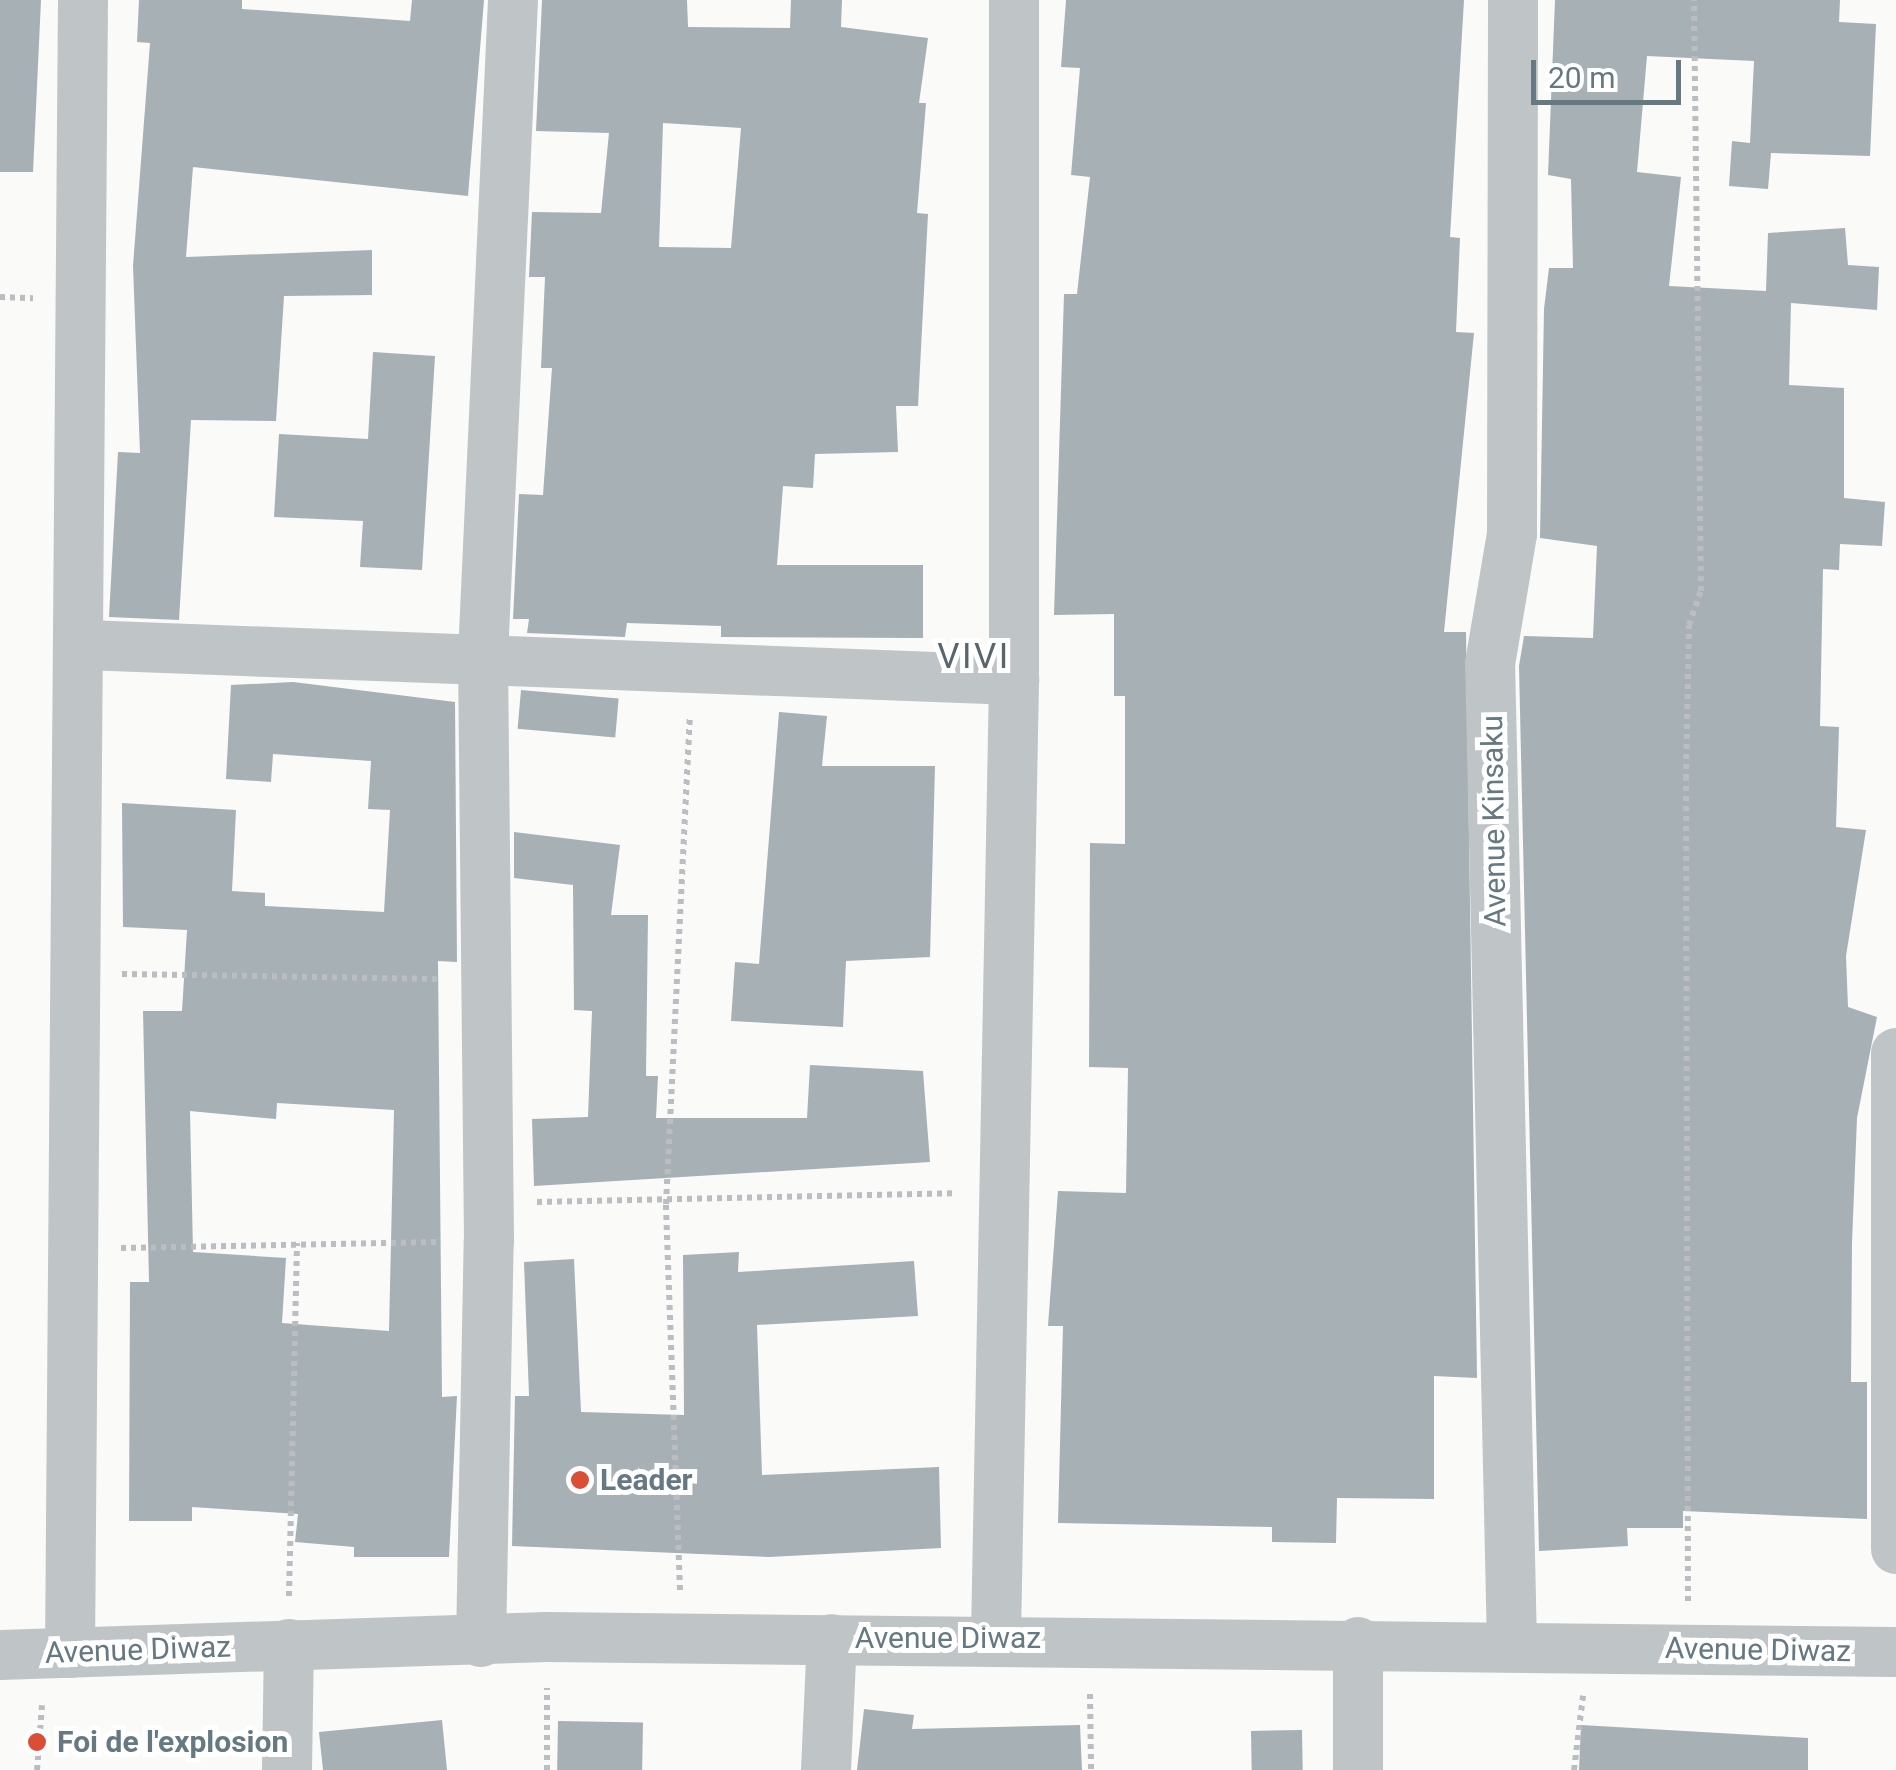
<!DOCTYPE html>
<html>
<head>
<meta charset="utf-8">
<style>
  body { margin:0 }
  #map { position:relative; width:1896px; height:1770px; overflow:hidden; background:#fafaf8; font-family:Roboto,sans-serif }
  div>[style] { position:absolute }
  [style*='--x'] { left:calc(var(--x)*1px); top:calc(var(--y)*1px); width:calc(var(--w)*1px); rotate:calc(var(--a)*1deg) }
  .building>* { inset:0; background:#a6b0b5; transform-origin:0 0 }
  .path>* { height:6px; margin-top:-3px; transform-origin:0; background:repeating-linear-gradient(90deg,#babec0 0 5px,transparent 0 10px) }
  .minor>* { height:50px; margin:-25px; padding:0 25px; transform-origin:25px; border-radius:25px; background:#bfc4c7 }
  .dots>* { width:28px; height:28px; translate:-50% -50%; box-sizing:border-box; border:5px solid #fff; border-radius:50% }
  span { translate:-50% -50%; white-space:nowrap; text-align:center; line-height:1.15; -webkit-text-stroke:10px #fff; paint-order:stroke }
  .street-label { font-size:30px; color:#667881 }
  .poi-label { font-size:30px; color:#667881; font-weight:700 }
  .left { translate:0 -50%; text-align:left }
  .quarter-label { font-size:35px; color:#58656c; letter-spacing:2.5px }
  .scale { position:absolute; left:1531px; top:60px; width:150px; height:45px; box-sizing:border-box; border:5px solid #667881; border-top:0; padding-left:12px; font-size:30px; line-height:35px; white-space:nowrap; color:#667881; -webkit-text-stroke:8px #fff; paint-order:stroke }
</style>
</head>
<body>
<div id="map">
  <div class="building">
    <div style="clip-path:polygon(0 0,41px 0,33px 172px,0 172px)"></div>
    <div style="clip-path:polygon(139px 0,242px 0,242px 9px,410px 21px,412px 0,484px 0,468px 196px,193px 167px,186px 257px,372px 250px,372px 295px,284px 296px,276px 421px,191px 420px,179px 620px,109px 617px,118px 452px,140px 453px,133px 266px,150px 43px,137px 42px)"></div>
    <div style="clip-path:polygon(evenodd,542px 0,687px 0,688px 27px,790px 28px,791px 0,842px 0,841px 27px,928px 38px,919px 103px,926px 103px,917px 213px,928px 214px,918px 406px,896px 406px,898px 452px,815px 454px,813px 488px,783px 486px,777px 565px,923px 565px,923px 638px,721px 637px,721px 626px,627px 623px,625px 637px,527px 633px,529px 619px,513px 619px,519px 494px,543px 495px,552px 368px,541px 368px,545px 277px,529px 277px,532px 212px,601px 213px,609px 133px,536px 131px,542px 0,663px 123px,741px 128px,731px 248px,659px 247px,663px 123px)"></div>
    <div style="clip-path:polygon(1066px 0,1464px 0,1450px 237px,1460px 238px,1456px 332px,1474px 333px,1444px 632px,1466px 632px,1477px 1378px,1434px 1376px,1434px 1499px,1337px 1498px,1336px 1543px,1272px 1542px,1272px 1527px,1058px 1523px,1063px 1326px,1048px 1326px,1058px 1191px,1126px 1193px,1128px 1068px,1089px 1067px,1090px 843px,1125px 844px,1125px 696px,1114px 696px,1114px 614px,1054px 615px,1064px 294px,1077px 294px,1090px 177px,1071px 175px,1080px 68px,1061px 67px)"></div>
    <div style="clip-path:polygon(1555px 0,1840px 0,1839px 22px,1876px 24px,1870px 156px,1771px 153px,1768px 189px,1729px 186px,1732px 141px,1750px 143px,1754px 61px,1647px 56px,1637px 172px,1681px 177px,1669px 286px,1766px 291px,1768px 233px,1845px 228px,1848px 265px,1879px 267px,1877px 310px,1791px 303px,1789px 385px,1844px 388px,1844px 498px,1885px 502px,1882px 546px,1840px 544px,1839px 570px,1823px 569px,1820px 726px,1839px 727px,1836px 827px,1866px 830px,1846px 956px,1848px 1007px,1877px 1017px,1857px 1118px,1852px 1243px,1851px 1382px,1867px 1382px,1867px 1519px,1683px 1511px,1683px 1528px,1627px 1528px,1628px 1546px,1539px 1551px,1519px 666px,1524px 636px,1593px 638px,1597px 546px,1540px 538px,1544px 309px,1549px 268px,1573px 268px,1571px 179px,1548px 175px)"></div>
    <div style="clip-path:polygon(373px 352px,435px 356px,422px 570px,360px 567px,363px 521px,274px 517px,279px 434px,368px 439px)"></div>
    <div style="clip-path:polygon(evenodd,293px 682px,455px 702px,457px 962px,438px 961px,442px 1397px,457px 1396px,449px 1557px,354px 1557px,354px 1547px,295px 1542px,298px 1514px,192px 1507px,192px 1521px,129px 1521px,130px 1282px,149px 1282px,143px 1011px,182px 1011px,187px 930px,123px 927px,122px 803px,236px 810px,232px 891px,265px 893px,265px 906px,384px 912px,390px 810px,368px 809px,371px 761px,273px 754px,271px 782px,226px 779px,231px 685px,293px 682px,277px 1103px,394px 1110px,389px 1331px,282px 1323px,286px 1258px,193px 1252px,190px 1111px,276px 1119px,277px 1103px)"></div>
    <div style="left:521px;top:690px;width:98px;height:39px;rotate:5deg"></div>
    <div style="clip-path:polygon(779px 712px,827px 716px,822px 766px,935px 766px,930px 957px,846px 961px,843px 1027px,731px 1021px,735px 962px,759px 964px)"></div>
    <div style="clip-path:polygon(514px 832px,620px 845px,611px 915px,648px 915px,646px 1076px,658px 1076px,656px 1118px,807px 1118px,810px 1065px,923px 1071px,930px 1162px,534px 1186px,532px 1119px,588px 1117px,592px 1011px,574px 1010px,573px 885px,514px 878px)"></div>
    <div style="clip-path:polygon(739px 1252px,738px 1272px,914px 1261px,918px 1316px,757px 1325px,762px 1475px,939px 1467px,941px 1548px,769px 1557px,512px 1546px,515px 1396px,529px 1396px,524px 1262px,574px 1259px,581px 1412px,684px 1415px,683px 1255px)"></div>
    <div style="clip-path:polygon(864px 1709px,914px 1715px,912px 1729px,1080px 1725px,1082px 1770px,857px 1770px)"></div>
    <div style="clip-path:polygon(442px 1720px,447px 1770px,323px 1770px,319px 1732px)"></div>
    <div style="left:558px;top:1721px;width:85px;height:49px;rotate:1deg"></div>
    <div style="clip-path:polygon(1581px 1725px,1808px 1738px,1808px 1770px,1579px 1770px)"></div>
    <div style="left:1302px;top:1730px;width:40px;height:51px;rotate:89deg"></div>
  </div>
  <div class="path">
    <div style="--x:0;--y:297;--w:33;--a:2"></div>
    <div style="--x:122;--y:974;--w:318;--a:0.9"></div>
    <div style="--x:537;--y:1202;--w:417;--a:-1.2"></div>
    <div style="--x:121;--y:1248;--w:317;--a:-1.1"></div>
    <div style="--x:680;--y:1590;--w:386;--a:-92.1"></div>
    <div style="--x:666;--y:1204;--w:487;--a:-87.2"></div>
    <div style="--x:289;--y:1596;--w:353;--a:-88.7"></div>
    <div style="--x:1688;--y:1601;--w:822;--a:-90.14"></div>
    <div style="--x:1686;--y:779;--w:154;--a:-88.9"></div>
    <div style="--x:1689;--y:625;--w:36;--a:-71"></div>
    <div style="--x:1701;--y:591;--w:591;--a:-90.68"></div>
    <div style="--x:1090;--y:1694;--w:76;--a:89.2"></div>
    <div style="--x:37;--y:1770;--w:65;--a:-85.6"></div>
    <div style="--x:547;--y:1770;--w:82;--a:-90"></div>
    <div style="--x:1574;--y:1770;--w:75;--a:-83.1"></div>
  </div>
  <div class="minor">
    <div style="--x:85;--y:645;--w:930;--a:2.16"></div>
    <div style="--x:1896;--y:1053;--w:496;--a:90"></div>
    <div style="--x:996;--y:1636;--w:956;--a:-88.92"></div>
    <div style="--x:1014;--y:680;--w:680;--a:-90"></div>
    <div style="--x:481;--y:1642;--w:401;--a:-88.9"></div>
    <div style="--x:489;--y:1241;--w:585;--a:-90.59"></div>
    <div style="--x:483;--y:656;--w:657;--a:-87.38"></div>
    <div style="--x:1358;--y:1642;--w:128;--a:90"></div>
    <div style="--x:1512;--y:1645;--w:981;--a:-91.28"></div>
    <div style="--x:1490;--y:664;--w:132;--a:-80.4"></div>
    <div style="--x:1512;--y:534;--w:534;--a:-89.89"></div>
    <div style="--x:70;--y:1653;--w:1653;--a:-89.55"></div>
    <div style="--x:0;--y:1655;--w:548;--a:-1.88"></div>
    <div style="--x:548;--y:1637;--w:1348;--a:0.64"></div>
    <div style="--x:287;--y:1770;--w:126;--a:-89.1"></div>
    <div style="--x:826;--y:1770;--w:131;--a:-87.4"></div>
  </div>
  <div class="dots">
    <div style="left:580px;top:1480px;background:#da4e37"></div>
    <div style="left:37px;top:1742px;background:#da4e37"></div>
  </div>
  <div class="street-label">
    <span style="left:1494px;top:821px;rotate:-91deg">Avenue Kinsaku</span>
    <span style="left:948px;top:1638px">Avenue Diwaz</span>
    <span style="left:138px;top:1650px;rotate:-2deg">Avenue Diwaz</span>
    <span style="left:1758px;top:1650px;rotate:1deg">Avenue Diwaz</span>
  </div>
  <div class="poi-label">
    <span class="left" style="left:600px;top:1480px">Leader</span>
    <span class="left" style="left:57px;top:1742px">Foi de l'explosion</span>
  </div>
  <div class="quarter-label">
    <span style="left:974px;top:657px">VIVI</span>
  </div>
  <div class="scale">20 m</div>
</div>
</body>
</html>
